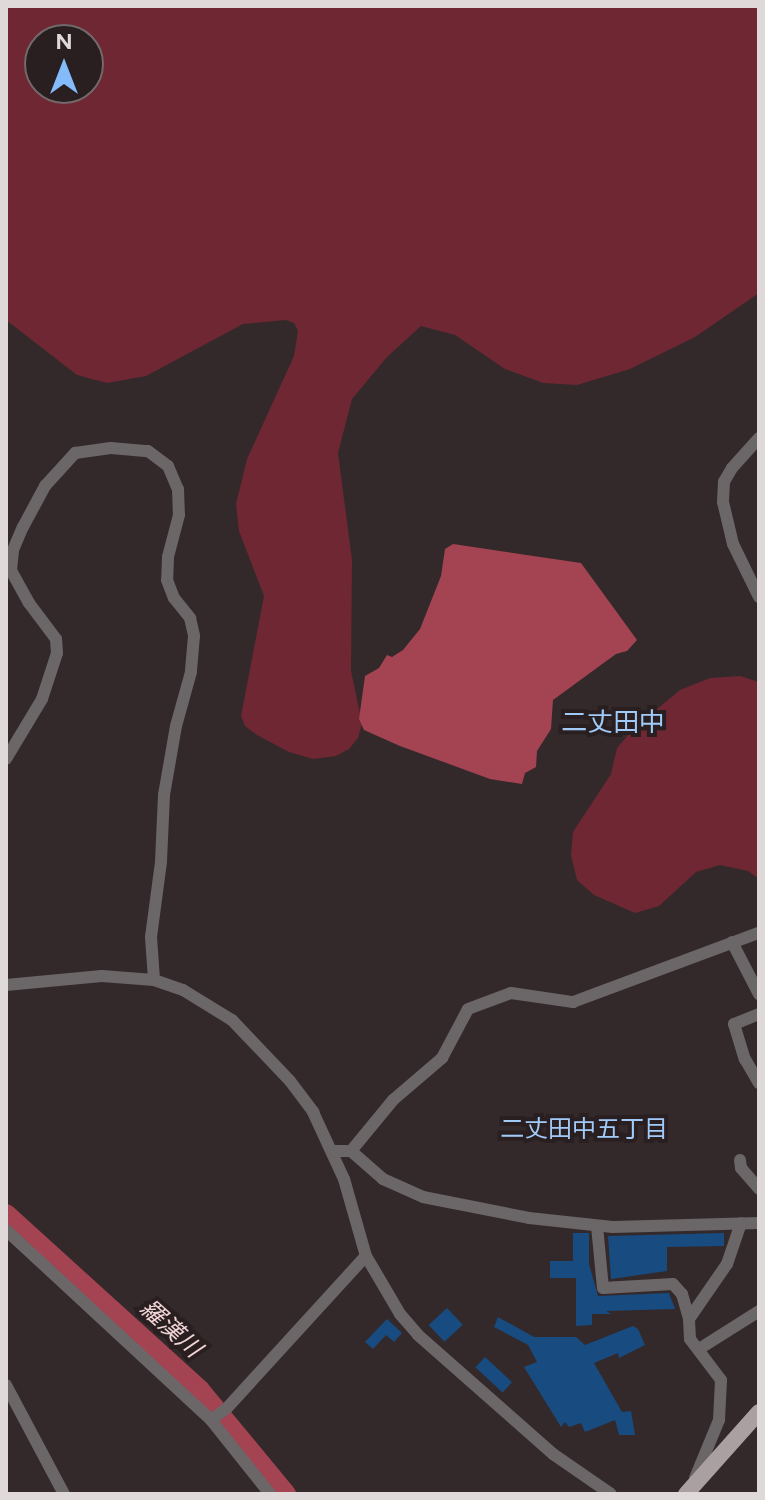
<!DOCTYPE html>
<html>
<head>
<meta charset="utf-8">
<style>
  body { margin:0 }
  #map { position:relative; width:765px; height:1500px; overflow:hidden; background:#33292a; font-family:Figtree,"Noto Sans JP",sans-serif }
  div>[style] { position:absolute }
  [style*='--x'] { left:calc(var(--x)*1px); top:calc(var(--y)*1px); width:calc(var(--w)*1px); rotate:calc(var(--a)*1deg) }
  .green>* { inset:0; background:#6e2733 }
  .water>* { inset:0; background:#a44351 }
  .river>* { height:20px; margin:-10px; padding:0 10px; transform-origin:10px; border-radius:10px; background:#a44351 }
  .building>* { inset:0; background:#184b80; transform-origin:0 0 }
  .minor>* { height:12px; margin:-6px; padding:0 6px; transform-origin:6px; border-radius:6px; background:#6b6667 }
  .major>* { height:16px; margin:-8px; padding:0 8px; transform-origin:8px; border-radius:8px; background:#aba0a1 }
  span { translate:-50% -50%; white-space:nowrap; text-align:center; line-height:1.15; -webkit-text-stroke:8px #291f20; paint-order:stroke }
  .neighbourhood-label { font-size:24px; color:#a1caf9 }
  .water-label { font-size:24px; color:#f1d5d7; font-style:italic }
  .quarter-label { font-size:26px; color:#a1caf9 }
  .frame { position:absolute; inset:0; border:8px solid #e0d9da; pointer-events:none }
  .north { position:absolute; left:24px; top:24px; width:80px; height:80px; box-sizing:border-box; background:#291f20; border:2px solid #72696a; border-radius:50%; rotate:0deg; font-size:22px; font-weight:700; line-height:32px; text-align:center; color:#e0d9da }
  .north::after { content:''; display:block; margin:auto; width:28px; height:36px; background:#84bcfb; clip-path:polygon(50% 0,100% 100%,50% 72%,0 100%) }
</style>
</head>
<body>
<div id="map">
  <div class="green">
    <div style="clip-path:polygon(evenodd,6px 6px,759px 6px,759px 293px,695px 337px,630px 369px,577px 385px,543px 383px,505px 369px,455px 335px,421px 326px,387px 357px,352px 399px,338px 453px,352px 560px,351px 671px,362px 723px,358px 738px,349px 749px,336px 756px,313px 759px,289px 752px,257px 735px,245px 726px,241px 716px,264px 596px,239px 531px,236px 504px,247px 459px,294px 356px,298px 331px,294px 323px,286px 320px,243px 324px,146px 376px,107px 383px,77px 375px,6px 320px,6px 6px,40px 40px,88px 40px,88px 88px,40px 88px,40px 40px)"></div>
    <div style="clip-path:polygon(740px 676px,759px 682px,759px 879px,748px 871px,720px 865px,696px 872px,659px 906px,635px 913px,594px 895px,577px 880px,571px 855px,573px 832px,611px 774px,617px 748px,634px 728px,680px 690px,710px 678px)"></div>
  </div>
  <div class="water">
    <div style="clip-path:polygon(453px 544px,581px 563px,637px 640px,627px 651px,616px 654px,553px 700px,551px 729px,537px 751px,536px 767px,525px 773px,522px 784px,490px 779px,400px 746px,364px 730px,359px 719px,365px 676px,379px 668px,387px 655px,392px 657px,403px 650px,420px 629px,441px 576px,445px 549px)"></div>
  </div>
  <div class="river">
    <div style="--x:6;--y:1214;--w:262;--a:42.2"></div>
    <div style="--x:200;--y:1390;--w:135;--a:50.4"></div>
  </div>
  <div class="building">
    <div style="clip-path:polygon(573px 1233px,589px 1233px,589px 1264px,598px 1296px,669px 1293px,675px 1309px,606px 1311px,611px 1314px,592px 1314px,592px 1325px,576px 1326px,576px 1278px,550px 1278px,550px 1261px,573px 1261px)"></div>
    <div style="clip-path:polygon(724px 1233px,724px 1246px,667px 1247px,667px 1271px,611px 1279px,608px 1236px)"></div>
    <div style="left:447px;top:1308px;width:23px;height:25px;rotate:47deg"></div>
    <div style="clip-path:polygon(498px 1317px,534px 1337px,576px 1337px,585px 1345px,633px 1326px,638px 1329px,645px 1345px,619px 1358px,618px 1353px,594px 1363px,622px 1412px,631px 1411px,635px 1435px,619px 1435px,615px 1420px,585px 1432px,581px 1423px,569px 1427px,565px 1422px,561px 1427px,524px 1367px,537px 1362px,528px 1345px,494px 1327px)"></div>
    <div style="clip-path:polygon(387px 1319px,402px 1333px,394px 1342px,386px 1335px,373px 1349px,365px 1342px)"></div>
    <div style="left:485px;top:1357px;width:37px;height:14px;rotate:43deg"></div>
  </div>
  <div class="minor">
    <div style="--x:759;--y:438;--w:40;--a:132"></div>
    <div style="--x:732;--y:468;--w:16;--a:120"></div>
    <div style="--x:724;--y:482;--w:20;--a:93"></div>
    <div style="--x:723;--y:502;--w:43;--a:76.6"></div>
    <div style="--x:733;--y:544;--w:59;--a:63.9"></div>
    <div style="--x:6;--y:759;--w:70;--a:-59"></div>
    <div style="--x:42;--y:699;--w:48;--a:-71.9"></div>
    <div style="--x:57;--y:653;--w:14;--a:-94"></div>
    <div style="--x:56;--y:639;--w:45;--a:-126.9"></div>
    <div style="--x:29;--y:603;--w:38;--a:-119"></div>
    <div style="--x:11;--y:570;--w:20;--a:-84"></div>
    <div style="--x:13;--y:550;--w:25;--a:-67"></div>
    <div style="--x:23;--y:527;--w:47;--a:-61.8"></div>
    <div style="--x:45;--y:486;--w:45;--a:-47.7"></div>
    <div style="--x:75;--y:453;--w:36;--a:-8"></div>
    <div style="--x:111;--y:448;--w:37;--a:5"></div>
    <div style="--x:148;--y:451;--w:25;--a:37"></div>
    <div style="--x:168;--y:466;--w:25;--a:67"></div>
    <div style="--x:178;--y:489;--w:26;--a:88"></div>
    <div style="--x:179;--y:515;--w:43;--a:104.7"></div>
    <div style="--x:168;--y:557;--w:23;--a:92"></div>
    <div style="--x:167;--y:580;--w:19;--a:69"></div>
    <div style="--x:174;--y:598;--w:26;--a:51"></div>
    <div style="--x:190;--y:618;--w:18;--a:77"></div>
    <div style="--x:194;--y:636;--w:36;--a:95"></div>
    <div style="--x:191;--y:672;--w:56;--a:105.5"></div>
    <div style="--x:176;--y:726;--w:70;--a:99.9"></div>
    <div style="--x:164;--y:795;--w:67;--a:92.6"></div>
    <div style="--x:161;--y:862;--w:76;--a:97.6"></div>
    <div style="--x:151;--y:937;--w:43;--a:86"></div>
    <div style="--x:732;--y:942;--w:59;--a:62.6"></div>
    <div style="--x:6;--y:985;--w:96;--a:-5.4"></div>
    <div style="--x:102;--y:976;--w:52;--a:4.4"></div>
    <div style="--x:154;--y:980;--w:31;--a:19"></div>
    <div style="--x:183;--y:990;--w:57;--a:31.5"></div>
    <div style="--x:232;--y:1020;--w:84;--a:46.4"></div>
    <div style="--x:290;--y:1081;--w:39;--a:53"></div>
    <div style="--x:313;--y:1112;--w:74;--a:65.2"></div>
    <div style="--x:344;--y:1179;--w:80;--a:74.1"></div>
    <div style="--x:366;--y:1256;--w:67;--a:59.6"></div>
    <div style="--x:400;--y:1314;--w:28;--a:49"></div>
    <div style="--x:418;--y:1335;--w:180;--a:41.4"></div>
    <div style="--x:553;--y:1454;--w:70;--a:34.6"></div>
    <div style="--x:759;--y:1014;--w:27;--a:158"></div>
    <div style="--x:734;--y:1024;--w:37;--a:73"></div>
    <div style="--x:745;--y:1059;--w:28;--a:60"></div>
    <div style="--x:333;--y:1151;--w:18;--a:0"></div>
    <div style="--x:351;--y:1151;--w:66;--a:-50.5"></div>
    <div style="--x:393;--y:1100;--w:65;--a:-40.6"></div>
    <div style="--x:442;--y:1058;--w:55;--a:-62"></div>
    <div style="--x:468;--y:1009;--w:46;--a:-20.4"></div>
    <div style="--x:511;--y:993;--w:63;--a:8.3"></div>
    <div style="--x:573;--y:1002;--w:198;--a:-20.4"></div>
    <div style="--x:351;--y:1151;--w:43;--a:41.2"></div>
    <div style="--x:383;--y:1179;--w:44;--a:24.2"></div>
    <div style="--x:423;--y:1197;--w:108;--a:11.2"></div>
    <div style="--x:529;--y:1218;--w:84;--a:6.1"></div>
    <div style="--x:613;--y:1227;--w:146;--a:-1.6"></div>
    <div style="--x:740;--y:1160;--w:8;--a:83"></div>
    <div style="--x:741;--y:1168;--w:28;--a:49"></div>
    <div style="--x:597;--y:1226;--w:62;--a:84.5"></div>
    <div style="--x:603;--y:1288;--w:70;--a:-3.3"></div>
    <div style="--x:673;--y:1284;--w:13;--a:48"></div>
    <div style="--x:682;--y:1294;--w:26;--a:74"></div>
    <div style="--x:6;--y:1230;--w:280;--a:42.8"></div>
    <div style="--x:211;--y:1420;--w:95;--a:51.4"></div>
    <div style="--x:699;--y:1349;--w:71;--a:-32.3"></div>
    <div style="--x:6;--y:1385;--w:123;--a:62"></div>
    <div style="--x:211;--y:1420;--w:20;--a:-37"></div>
    <div style="--x:227;--y:1408;--w:206;--a:-47.6"></div>
    <div style="--x:695;--y:1478;--w:63;--a:-67.5"></div>
    <div style="--x:719;--y:1420;--w:40;--a:-87.1"></div>
    <div style="--x:721;--y:1380;--w:51;--a:-127.1"></div>
    <div style="--x:690;--y:1339;--w:20;--a:-93"></div>
    <div style="--x:689;--y:1319;--w:67;--a:-55.4"></div>
    <div style="--x:727;--y:1264;--w:43;--a:-71.1"></div>
  </div>
  <div class="major">
    <div style="--x:686;--y:1494;--w:110;--a:-48.3"></div>
  </div>
  <div class="neighbourhood-label">
    <span style="left:584px;top:1129px">二丈田中五丁目</span>
  </div>
  <div class="water-label">
    <span style="left:171px;top:1328px;rotate:42deg">羅漢川</span>
  </div>
  <div class="quarter-label">
    <span style="left:613px;top:723px">二丈田中</span>
  </div>
  <div class="frame"></div>
  <div class="north">N</div>
</div>
</body>
</html>
